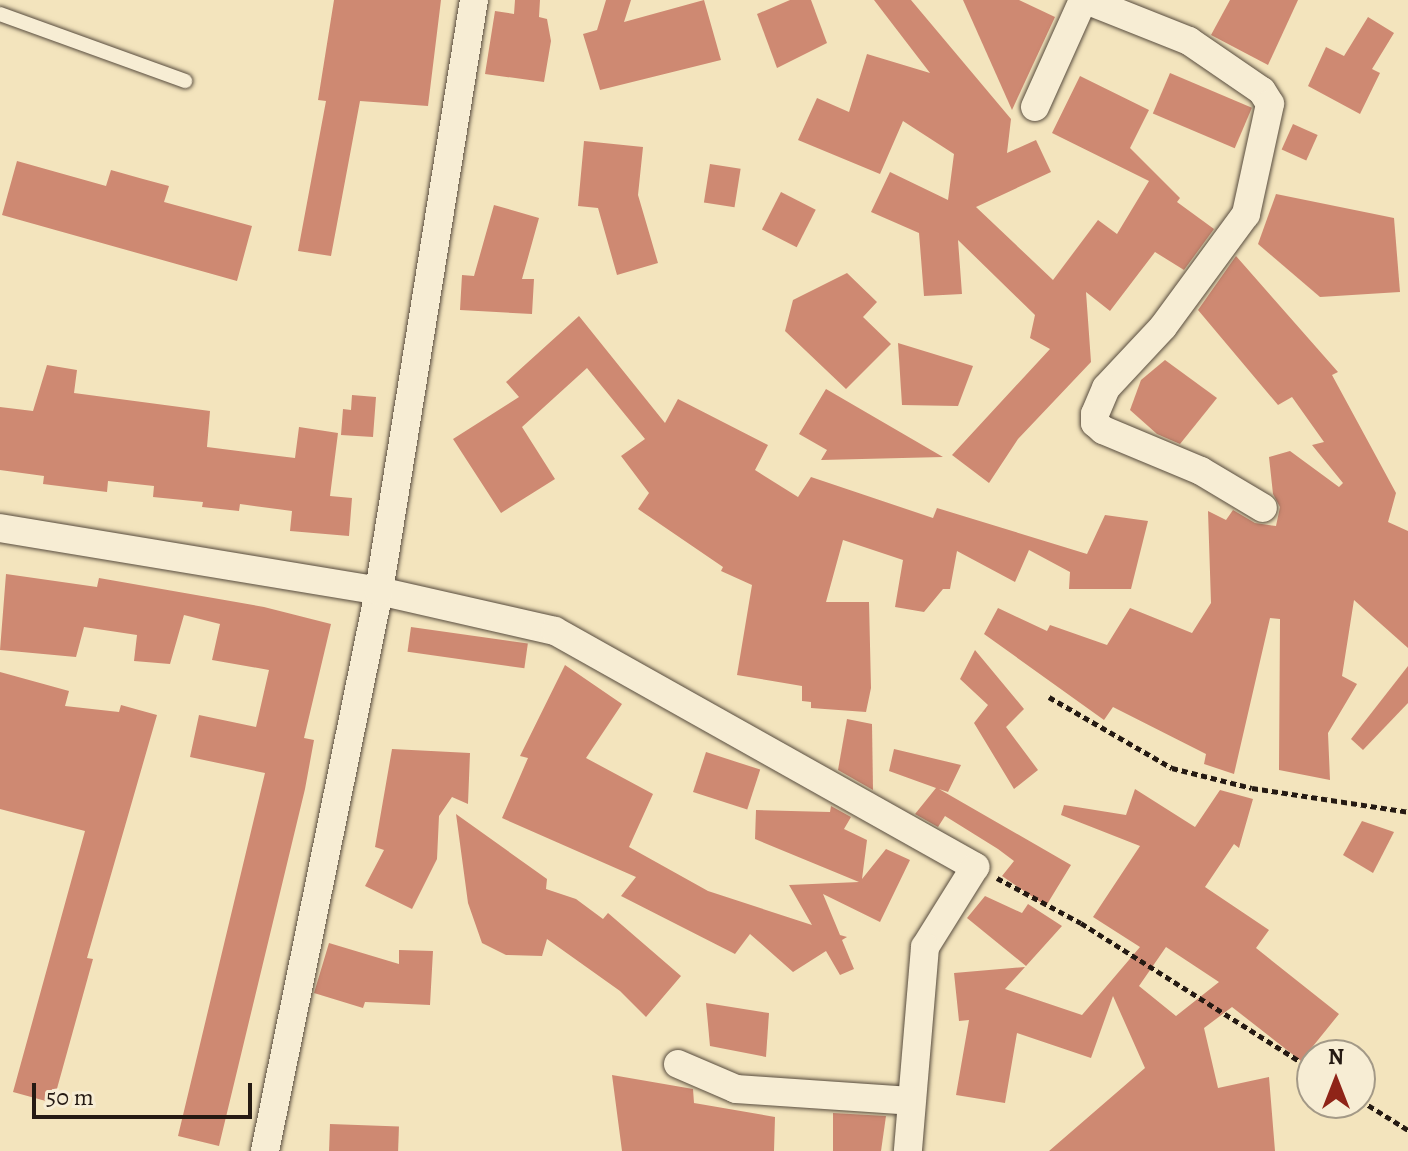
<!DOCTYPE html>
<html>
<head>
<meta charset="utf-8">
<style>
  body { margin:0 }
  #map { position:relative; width:1408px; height:1151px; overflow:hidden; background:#f3e4bd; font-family:Alegreya,serif }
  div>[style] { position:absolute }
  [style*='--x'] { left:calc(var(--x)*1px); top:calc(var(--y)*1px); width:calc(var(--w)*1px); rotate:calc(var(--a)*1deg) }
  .building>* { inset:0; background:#ce8972; transform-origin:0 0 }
  .path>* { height:5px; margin-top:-2.5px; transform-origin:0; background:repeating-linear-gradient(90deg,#251a13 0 6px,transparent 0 10px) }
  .roads { filter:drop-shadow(0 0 2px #584c3e) drop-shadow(0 0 2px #584c3e) }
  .lane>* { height:14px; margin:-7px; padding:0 7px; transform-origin:7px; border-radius:7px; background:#f7edd4 }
  .street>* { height:28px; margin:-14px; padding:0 14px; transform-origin:14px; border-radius:14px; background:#f7edd4 }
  span { translate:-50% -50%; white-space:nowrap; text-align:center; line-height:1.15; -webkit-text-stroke:8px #f7edd4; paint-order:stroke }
  .north { position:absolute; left:1296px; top:1039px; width:80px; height:80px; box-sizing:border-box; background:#f7edd4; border:2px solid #a39987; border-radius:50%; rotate:0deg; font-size:22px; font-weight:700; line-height:32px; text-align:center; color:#251a13 }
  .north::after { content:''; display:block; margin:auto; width:28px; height:36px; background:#8f2418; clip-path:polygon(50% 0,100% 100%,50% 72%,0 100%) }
  .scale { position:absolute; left:32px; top:1083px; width:220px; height:36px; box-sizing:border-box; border:4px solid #251a13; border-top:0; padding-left:10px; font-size:24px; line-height:28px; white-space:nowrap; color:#251a13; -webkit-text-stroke:6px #f7edd4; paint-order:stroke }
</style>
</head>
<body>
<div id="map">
  <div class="building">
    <div style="clip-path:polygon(334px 0,441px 0,428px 106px,360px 101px,331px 256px,298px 251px,326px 101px,318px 100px)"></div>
    <div style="clip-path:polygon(515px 0,540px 0,539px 17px,547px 19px,551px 41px,544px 82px,485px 74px,495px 11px,514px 14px)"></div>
    <div style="clip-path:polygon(606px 0,631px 0,624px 22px,704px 0,721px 60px,600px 90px,583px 34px,597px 30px)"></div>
    <div style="clip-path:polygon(790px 0,811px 0,827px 43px,777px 68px,757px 14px)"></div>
    <div style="clip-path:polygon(874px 0,911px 0,1011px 119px,1007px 153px,1036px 140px,1051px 172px,976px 207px,1053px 280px,1098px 220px,1117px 234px,1149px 181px,1052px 133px,1080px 76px,1149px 110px,1130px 148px,1180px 198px,1177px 202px,1214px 229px,1184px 270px,1155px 252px,1110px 311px,1086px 292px,1091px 362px,1018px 439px,989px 483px,952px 455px,1050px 349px,1030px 338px,1035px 315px,958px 240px,962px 294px,924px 296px,919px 233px,871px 212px,890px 172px,948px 200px,954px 154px,903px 121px,880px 174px,798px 140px,817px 98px,849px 112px,867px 54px,930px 73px)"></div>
    <div style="clip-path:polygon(963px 0,1019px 0,1055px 17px,1012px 110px)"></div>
    <div style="clip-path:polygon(1230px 0,1298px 0,1268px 65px,1211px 35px)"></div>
    <div style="clip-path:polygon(1368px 17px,1394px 33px,1372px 69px,1380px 73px,1360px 114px,1308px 86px,1326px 47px,1344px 56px)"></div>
    <div style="left:1170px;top:73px;width:89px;height:44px;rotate:23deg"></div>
    <div style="left:1293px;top:124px;width:27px;height:28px;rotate:24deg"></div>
    <div style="clip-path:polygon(584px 141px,643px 147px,638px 195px,658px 263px,617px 275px,598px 208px,578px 206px)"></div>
    <div style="clip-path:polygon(17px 161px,106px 186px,111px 170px,143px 179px,169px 186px,164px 202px,252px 226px,237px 281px,2px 215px)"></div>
    <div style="left:710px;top:164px;width:31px;height:39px;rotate:9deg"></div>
    <div style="left:781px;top:192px;width:39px;height:42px;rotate:27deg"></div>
    <div style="clip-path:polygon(1276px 194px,1394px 218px,1400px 292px,1320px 297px,1258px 244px)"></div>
    <div style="clip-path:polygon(494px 205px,539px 218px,522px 279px,534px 279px,532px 314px,460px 310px,462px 275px,474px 276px)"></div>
    <div style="clip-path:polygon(1236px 256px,1338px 372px,1332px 375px,1396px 493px,1388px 522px,1408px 531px,1408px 648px,1354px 600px,1342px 676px,1357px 684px,1328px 733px,1330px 780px,1279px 770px,1280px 619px,1270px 618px,1234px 774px,1204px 764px,1206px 754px,1113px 707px,1104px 720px,984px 634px,998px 608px,1047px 631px,1050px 625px,1107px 645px,1130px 608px,1192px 633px,1211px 603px,1208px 511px,1226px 520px,1233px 510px,1255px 523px,1276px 526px,1280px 507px,1273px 494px,1269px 457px,1290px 451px,1339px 487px,1343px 483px,1312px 445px,1324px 442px,1292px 397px,1278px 405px,1198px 310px)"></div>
    <div style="clip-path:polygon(847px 273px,877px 302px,863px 317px,891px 344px,846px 389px,785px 331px,793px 300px)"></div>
    <div style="clip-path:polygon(579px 316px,665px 423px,678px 399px,768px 445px,755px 470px,798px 497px,811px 477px,933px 518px,937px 508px,1087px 554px,1105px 515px,1148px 521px,1131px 589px,1069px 589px,1070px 572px,1029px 550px,1015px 582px,957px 551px,950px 589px,943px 589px,924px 612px,895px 607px,903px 560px,843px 540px,826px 602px,869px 602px,871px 688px,866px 712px,811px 708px,811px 702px,802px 701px,802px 686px,737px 675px,752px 585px,721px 571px,723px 567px,638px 509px,649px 493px,621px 456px,645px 439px,587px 368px,522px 427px,555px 479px,501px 513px,453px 439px,519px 397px,506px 382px)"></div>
    <div style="clip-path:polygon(898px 343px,973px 366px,958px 406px,902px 405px)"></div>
    <div style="clip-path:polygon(1165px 360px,1217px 398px,1180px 444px,1157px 434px,1130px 410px,1141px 380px)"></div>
    <div style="clip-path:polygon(47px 365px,77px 370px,74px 393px,210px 411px,207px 447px,295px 458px,299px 427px,338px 433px,330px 496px,352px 498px,349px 536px,290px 531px,292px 511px,240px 504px,239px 511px,202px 507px,203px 502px,153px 497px,154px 486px,108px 481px,107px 492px,43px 484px,44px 476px,0 470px,0 407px,33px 411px)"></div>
    <div style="clip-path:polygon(826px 389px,943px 457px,821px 460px,827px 450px,799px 434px)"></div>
    <div style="clip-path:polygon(352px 395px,376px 397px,373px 437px,341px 435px,343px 409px,351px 410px)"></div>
    <div style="clip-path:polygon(6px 574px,97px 587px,99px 578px,264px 607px,331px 624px,304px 738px,314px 740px,305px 789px,219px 1146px,178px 1136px,265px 773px,190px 757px,199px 715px,256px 727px,269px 670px,212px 660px,220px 624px,184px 615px,170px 664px,134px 661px,137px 635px,84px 627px,76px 657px,0 650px)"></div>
    <div style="left:411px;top:627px;width:118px;height:25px;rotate:8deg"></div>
    <div style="clip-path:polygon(975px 650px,1024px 709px,1006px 727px,1038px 770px,1014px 789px,974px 723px,988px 705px,960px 679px)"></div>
    <div style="clip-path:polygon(565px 665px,622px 704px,586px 758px,653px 794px,629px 847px,708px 891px,812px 925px,789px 885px,859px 882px,755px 839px,756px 810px,830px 812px,831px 806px,851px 817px,844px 829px,867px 840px,862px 879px,886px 849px,910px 860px,880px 922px,823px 894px,840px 935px,847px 937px,842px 940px,854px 969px,840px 975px,826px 951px,793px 972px,750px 934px,735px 954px,621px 896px,636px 877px,502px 818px,528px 758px,520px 756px)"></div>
    <div style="clip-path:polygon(1408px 666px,1408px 703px,1363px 750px,1351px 739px)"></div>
    <div style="clip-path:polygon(0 672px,69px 691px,65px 706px,119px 712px,121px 705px,157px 715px,87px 958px,93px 959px,53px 1103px,13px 1092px,85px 831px,0 809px)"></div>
    <div style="clip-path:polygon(847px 719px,872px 724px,873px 790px,838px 770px)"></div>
    <div style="clip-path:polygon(392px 749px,470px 753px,468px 804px,452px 797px,439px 816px,437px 859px,412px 909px,365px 886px,384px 850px,375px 847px)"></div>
    <div style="clip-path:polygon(894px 749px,961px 765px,948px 792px,939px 789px,1071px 865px,1046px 906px,1002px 876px,1014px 861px,998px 849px,945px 816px,938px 827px,915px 814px,936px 788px,889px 771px)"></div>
    <div style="left:706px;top:752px;width:57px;height:42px;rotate:18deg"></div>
    <div style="clip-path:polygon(evenodd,1135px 789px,1195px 827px,1220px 790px,1253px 799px,1239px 848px,1234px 844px,1205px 887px,1269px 930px,1256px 948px,1339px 1014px,1301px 1061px,1232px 1007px,1204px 1028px,1218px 1088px,1269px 1077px,1275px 1151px,1049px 1151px,1145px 1068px,1113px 996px,1091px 1058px,1017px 1033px,1005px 1103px,956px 1095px,969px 1020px,959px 1021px,954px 973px,1025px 967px,1005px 989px,1082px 1015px,1140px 947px,1093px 917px,1140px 846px,1061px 815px,1064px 805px,1126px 815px,1135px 789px,1166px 947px,1219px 982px,1176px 1016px,1139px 986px,1166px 947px)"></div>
    <div style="clip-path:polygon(456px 814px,547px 879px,546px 889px,576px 899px,603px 919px,608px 913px,681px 976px,646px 1017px,620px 991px,547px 939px,542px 956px,506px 955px,482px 943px,468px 903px)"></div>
    <div style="clip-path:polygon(1362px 821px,1394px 832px,1373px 873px,1343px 855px)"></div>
    <div style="clip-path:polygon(985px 896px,1022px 913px,1028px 904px,1062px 926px,1026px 966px,967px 918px)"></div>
    <div style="clip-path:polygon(329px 943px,399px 964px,399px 950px,433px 951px,430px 1005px,365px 1002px,363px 1008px,314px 993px)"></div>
    <div style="clip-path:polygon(706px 1003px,769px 1013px,766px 1057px,710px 1046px)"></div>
    <div style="clip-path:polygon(612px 1075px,693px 1089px,694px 1103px,775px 1117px,774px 1151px,622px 1151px)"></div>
    <div style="clip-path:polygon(833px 1113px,886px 1116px,881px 1151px,833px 1151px)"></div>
    <div style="left:330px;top:1124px;width:69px;height:27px;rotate:2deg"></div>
  </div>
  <div class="path">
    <div style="--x:1049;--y:697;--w:142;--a:30"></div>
    <div style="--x:1172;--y:768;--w:82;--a:14"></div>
    <div style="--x:1252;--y:788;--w:158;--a:8.7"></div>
    <div style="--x:997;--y:878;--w:95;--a:28.2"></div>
    <div style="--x:1081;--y:923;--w:273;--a:32.3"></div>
    <div style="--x:1360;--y:1100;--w:57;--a:32"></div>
  </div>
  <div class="roads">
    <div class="lane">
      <div style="--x:0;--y:14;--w:197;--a:19.9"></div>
    </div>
    <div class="street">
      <div style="--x:1086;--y:0;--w:111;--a:21.7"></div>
      <div style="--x:1189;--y:41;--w:88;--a:34.4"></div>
      <div style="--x:1262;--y:91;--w:15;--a:58"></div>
      <div style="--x:1270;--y:104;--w:113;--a:102.3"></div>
      <div style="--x:1246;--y:214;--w:140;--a:126.3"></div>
      <div style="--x:1163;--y:327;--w:83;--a:133.1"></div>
      <div style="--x:1106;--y:388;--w:28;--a:113"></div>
      <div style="--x:1095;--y:414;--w:9;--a:90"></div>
      <div style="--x:1095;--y:423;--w:11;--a:41"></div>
      <div style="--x:1103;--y:430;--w:106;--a:22.7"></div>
      <div style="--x:1201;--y:471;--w:72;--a:30.8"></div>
      <div style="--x:1035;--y:107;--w:117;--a:-65.8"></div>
      <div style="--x:0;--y:528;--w:384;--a:9.4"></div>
      <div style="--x:379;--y:591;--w:180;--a:12.8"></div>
      <div style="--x:555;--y:631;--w:482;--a:29.3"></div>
      <div style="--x:975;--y:867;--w:94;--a:122"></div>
      <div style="--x:925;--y:947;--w:205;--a:94.8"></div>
      <div style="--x:678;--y:1064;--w:63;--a:23.3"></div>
      <div style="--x:736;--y:1089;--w:175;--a:3.9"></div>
      <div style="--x:265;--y:1151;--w:571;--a:-78.49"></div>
      <div style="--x:379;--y:591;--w:599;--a:-80.87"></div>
    </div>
  </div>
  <div class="north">N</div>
  <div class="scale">50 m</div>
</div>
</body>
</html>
